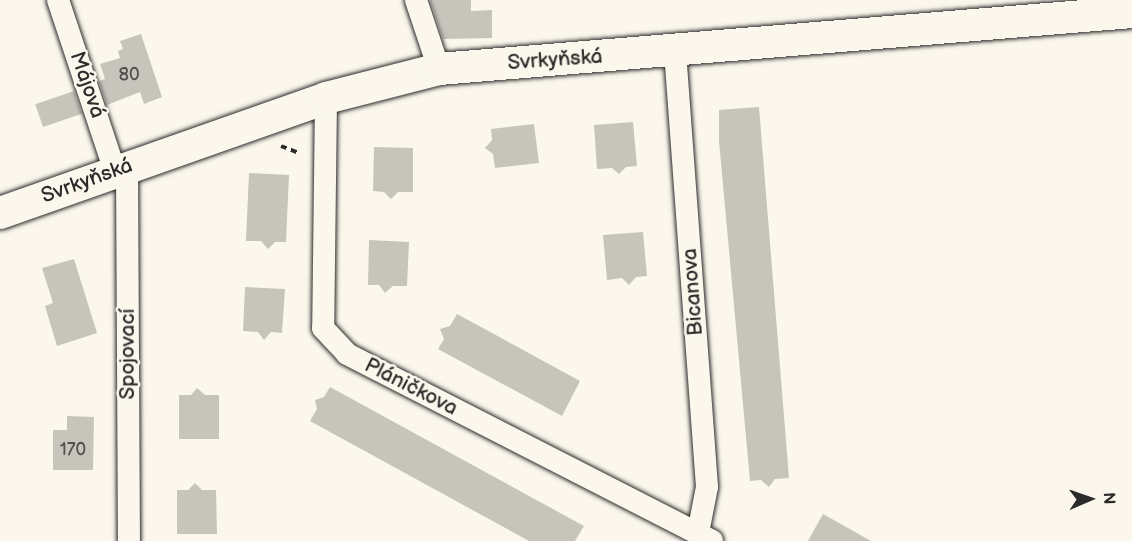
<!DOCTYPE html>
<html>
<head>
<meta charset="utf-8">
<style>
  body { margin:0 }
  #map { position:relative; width:1132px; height:541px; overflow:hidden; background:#fbf7ec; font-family:"Balsamiq Sans",sans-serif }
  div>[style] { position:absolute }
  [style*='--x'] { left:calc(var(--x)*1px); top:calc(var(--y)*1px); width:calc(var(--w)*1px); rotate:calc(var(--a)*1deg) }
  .building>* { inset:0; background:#c7c4bc; transform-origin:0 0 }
  .path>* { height:4px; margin-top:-2px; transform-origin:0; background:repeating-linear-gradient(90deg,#2b2b2b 0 6px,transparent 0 10.5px) }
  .roads { filter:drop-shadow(0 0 2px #2b2b2b) drop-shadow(0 0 2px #2b2b2b) }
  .street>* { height:22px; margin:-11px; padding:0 11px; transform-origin:11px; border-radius:11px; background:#fbf7ec }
  .secondary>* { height:32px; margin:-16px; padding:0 16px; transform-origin:16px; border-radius:16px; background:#fbf7ec }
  span { translate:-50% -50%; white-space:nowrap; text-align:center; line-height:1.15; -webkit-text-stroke:5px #fbf7ec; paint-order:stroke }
  .number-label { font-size:18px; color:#52514f }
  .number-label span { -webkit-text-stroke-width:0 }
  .street-label { font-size:21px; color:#2b2b2b }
  .north { position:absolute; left:1060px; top:469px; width:60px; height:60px; -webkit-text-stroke:4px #fbf7ec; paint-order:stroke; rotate:88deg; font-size:16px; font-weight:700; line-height:24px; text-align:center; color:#2b2b2b }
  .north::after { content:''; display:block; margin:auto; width:21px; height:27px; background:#2b2b2b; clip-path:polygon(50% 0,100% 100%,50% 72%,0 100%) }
</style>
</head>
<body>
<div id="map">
  <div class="building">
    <div style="clip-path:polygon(430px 0,471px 0,471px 11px,492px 10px,492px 38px,443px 39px)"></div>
    <div style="clip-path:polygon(141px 34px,162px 97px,144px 104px,140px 92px,107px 105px,99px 81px,105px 79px,100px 64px,120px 58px,118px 51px,123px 49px,120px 41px)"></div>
    <div style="left:74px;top:91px;width:24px;height:41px;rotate:71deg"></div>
    <div style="clip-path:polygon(759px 107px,789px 478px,775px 479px,769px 487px,761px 480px,750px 481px,719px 141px,719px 110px)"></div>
    <div style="clip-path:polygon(633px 122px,637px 166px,626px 167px,619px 174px,612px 168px,597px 169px,594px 125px)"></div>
    <div style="clip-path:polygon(534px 124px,539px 163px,495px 168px,493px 154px,485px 148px,492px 140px,491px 129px)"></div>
    <div style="clip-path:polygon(374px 147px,413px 148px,413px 192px,398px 192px,391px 199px,384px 192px,373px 191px)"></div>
    <div style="clip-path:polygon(249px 173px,289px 175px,286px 242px,275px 242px,268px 249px,261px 241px,246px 241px)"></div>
    <div style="clip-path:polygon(643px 232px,647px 276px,636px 277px,629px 285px,622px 278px,607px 280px,603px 235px)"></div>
    <div style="clip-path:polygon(369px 240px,409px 242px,407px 286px,393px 286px,385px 293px,379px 285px,368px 285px)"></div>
    <div style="clip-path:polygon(74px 259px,97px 333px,57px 346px,45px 306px,53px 303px,42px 268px)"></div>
    <div style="clip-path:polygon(245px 287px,285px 289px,282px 333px,271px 332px,264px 340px,258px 332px,243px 331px)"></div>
    <div style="clip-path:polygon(457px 314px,580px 381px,562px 416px,438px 349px,444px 339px,440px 329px,450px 326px)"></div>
    <div style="clip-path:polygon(330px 387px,584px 526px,575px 541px,529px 541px,310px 421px,317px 409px,315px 400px,324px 397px)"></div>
    <div style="clip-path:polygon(197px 388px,205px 395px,219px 395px,219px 439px,179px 439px,179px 395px,191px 395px)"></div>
    <div style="clip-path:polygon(67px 416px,94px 417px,93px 470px,53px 470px,53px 430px,67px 430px)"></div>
    <div style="clip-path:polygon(195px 483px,202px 490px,216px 490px,217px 534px,177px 534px,177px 490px,188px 490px)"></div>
    <div style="clip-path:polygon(823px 514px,871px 541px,808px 541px)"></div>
  </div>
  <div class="path">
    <div style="--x:281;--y:146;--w:19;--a:21"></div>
  </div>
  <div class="roads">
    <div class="street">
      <div style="--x:58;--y:0;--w:180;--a:71.6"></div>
      <div style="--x:416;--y:0;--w:73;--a:71.6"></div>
      <div style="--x:675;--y:51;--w:437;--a:85.8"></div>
      <div style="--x:707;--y:487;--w:47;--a:101.1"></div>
      <div style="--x:326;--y:98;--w:230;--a:90.7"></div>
      <div style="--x:323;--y:328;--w:35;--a:47"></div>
      <div style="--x:347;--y:354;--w:410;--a:27.1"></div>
      <div style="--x:127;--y:167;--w:374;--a:89.7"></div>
    </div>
    <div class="secondary">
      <div style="--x:0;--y:213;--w:346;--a:-19.4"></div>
      <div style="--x:326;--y:98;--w:117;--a:-14.4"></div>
      <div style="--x:439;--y:69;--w:695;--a:-4.7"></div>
    </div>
  </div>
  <div class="number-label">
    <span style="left:129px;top:75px">80</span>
    <span style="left:73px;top:450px">170</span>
  </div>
  <div class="street-label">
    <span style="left:555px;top:60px;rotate:-4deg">Svrkyňská</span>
    <span style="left:87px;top:85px;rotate:71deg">Májová</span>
    <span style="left:87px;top:181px;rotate:-20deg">Svrkyňská</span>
    <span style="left:693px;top:292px;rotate:-94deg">Bicanova</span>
    <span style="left:128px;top:354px;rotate:-90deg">Spojovací</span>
    <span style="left:411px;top:387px;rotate:27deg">Pláničkova</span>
  </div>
  <div class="north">N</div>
</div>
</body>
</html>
